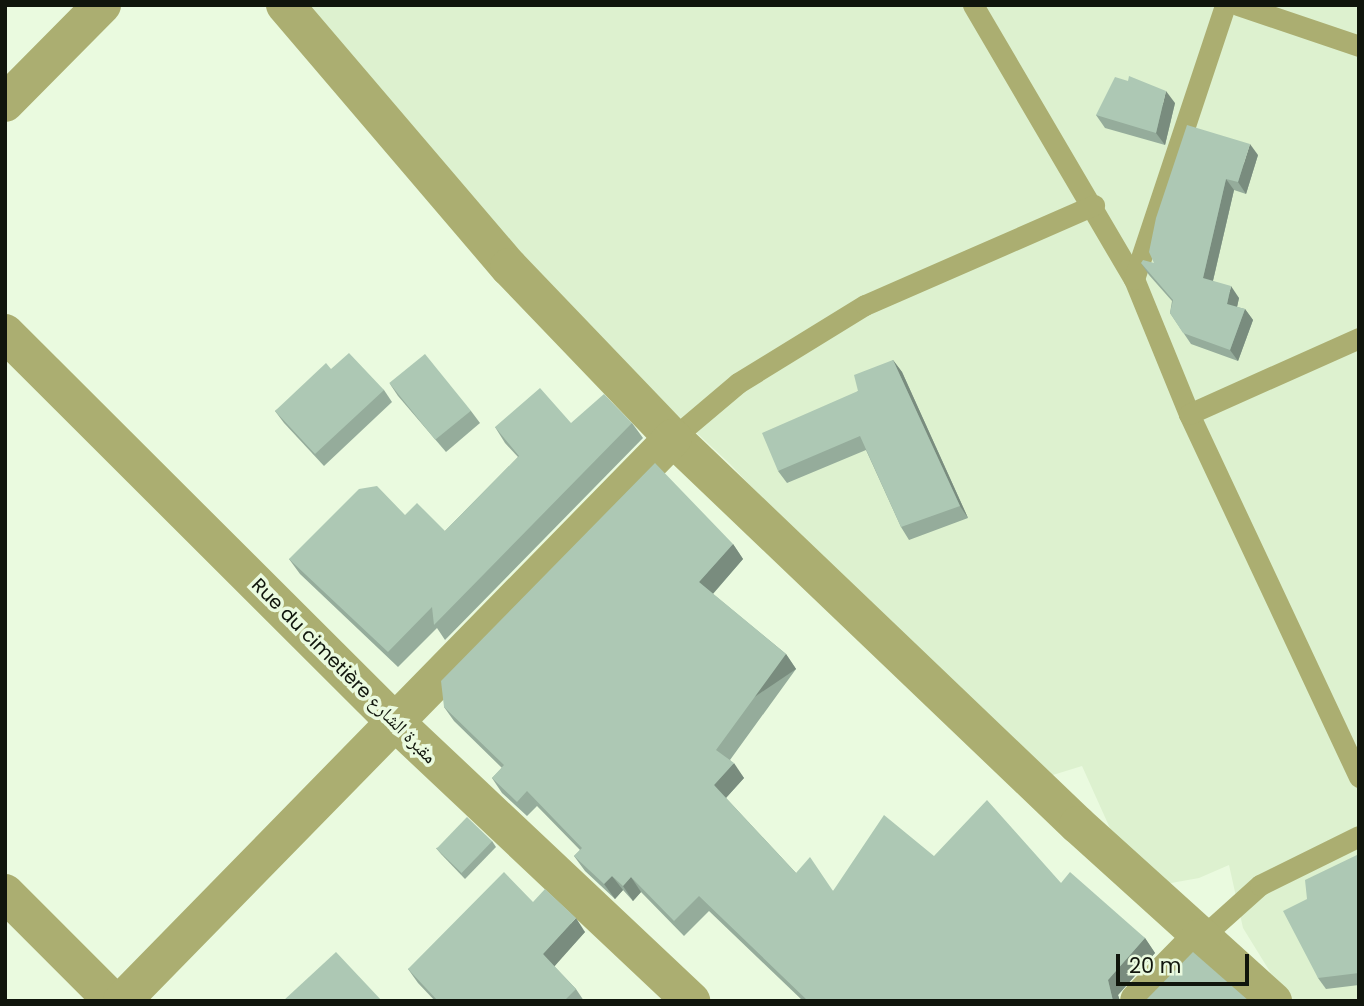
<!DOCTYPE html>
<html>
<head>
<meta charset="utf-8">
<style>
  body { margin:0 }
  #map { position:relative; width:1364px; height:1006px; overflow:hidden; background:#eafadf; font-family:Poppins,"Noto Naskh Arabic",sans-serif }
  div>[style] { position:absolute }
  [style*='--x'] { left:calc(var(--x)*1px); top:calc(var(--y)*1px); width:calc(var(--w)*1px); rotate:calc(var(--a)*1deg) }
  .built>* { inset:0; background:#ddf1cf }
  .lane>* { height:21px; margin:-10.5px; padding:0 10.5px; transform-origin:10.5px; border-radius:10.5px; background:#abae71 }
  .street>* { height:38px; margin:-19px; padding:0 19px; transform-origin:19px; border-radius:19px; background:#abae71 }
  .wall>* { inset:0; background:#95ac9b }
  .shaded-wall>* { inset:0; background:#798c7e; transform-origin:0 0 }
  .building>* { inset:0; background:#adc8b4; transform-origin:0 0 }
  span { translate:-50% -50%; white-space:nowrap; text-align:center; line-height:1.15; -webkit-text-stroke:7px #eafadf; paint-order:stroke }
  .street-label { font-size:19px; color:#10150c }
  .frame { position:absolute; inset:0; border:7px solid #10150c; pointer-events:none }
  .scale { position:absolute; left:1116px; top:954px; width:133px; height:32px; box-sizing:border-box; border:4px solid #10150c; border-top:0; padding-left:9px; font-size:21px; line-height:24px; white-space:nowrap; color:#10150c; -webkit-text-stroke:5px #eafadf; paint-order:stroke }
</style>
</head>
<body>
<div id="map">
  <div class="built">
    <div style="clip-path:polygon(287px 5px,1359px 5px,1359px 1001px,1288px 1001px,1243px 928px,1229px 865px,1199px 878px,1160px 885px,1131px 875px,1082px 766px,1027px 783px,730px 464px,654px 393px)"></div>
  </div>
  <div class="lane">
    <div style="--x:973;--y:5;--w:318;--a:59.6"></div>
    <div style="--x:1134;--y:279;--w:146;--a:67.8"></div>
    <div style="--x:1189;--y:414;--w:401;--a:64.9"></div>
    <div style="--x:1238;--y:5;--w:128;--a:18.7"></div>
    <div style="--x:1134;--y:279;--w:289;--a:-71.6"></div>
    <div style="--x:1189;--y:414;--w:186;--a:-24.1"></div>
    <div style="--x:673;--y:438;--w:85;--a:-40.2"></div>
    <div style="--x:738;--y:383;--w:149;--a:-31.6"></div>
    <div style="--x:865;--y:305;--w:250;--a:-23.6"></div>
    <div style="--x:1202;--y:937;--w:78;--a:-41.9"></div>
    <div style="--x:1260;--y:885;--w:110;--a:-26.3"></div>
  </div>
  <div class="street">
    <div style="--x:285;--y:5;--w:345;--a:49.5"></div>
    <div style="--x:509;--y:267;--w:237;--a:46.2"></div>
    <div style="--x:673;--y:438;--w:560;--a:43.7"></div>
    <div style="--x:1078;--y:825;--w:263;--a:42.1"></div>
    <div style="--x:5;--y:103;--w:138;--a:-45.3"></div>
    <div style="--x:5;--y:333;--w:548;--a:44.93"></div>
    <div style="--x:393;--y:720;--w:410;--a:43.3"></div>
    <div style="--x:5;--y:893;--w:153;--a:45"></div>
    <div style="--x:122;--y:1001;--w:788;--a:-45.62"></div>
    <div style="--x:1139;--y:1001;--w:90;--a:-45.5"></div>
  </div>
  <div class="wall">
    <div style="clip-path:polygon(1175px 103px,1165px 145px,1105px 128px,1096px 115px)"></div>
    <div style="clip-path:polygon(1258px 155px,1246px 194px,1234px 190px,1213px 281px,1239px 298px,1237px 307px,1245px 309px,1253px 320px,1238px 361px,1191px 344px,1170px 313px,1172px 301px,1149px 275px,1141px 263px,1154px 263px,1156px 218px)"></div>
    <div style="clip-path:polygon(893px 360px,902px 372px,968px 518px,909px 540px,901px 527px,866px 450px,787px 483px,778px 471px,858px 391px)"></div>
    <div style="clip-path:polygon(331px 369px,384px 390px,392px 402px,324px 466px,284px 423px,275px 411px)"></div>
    <div style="clip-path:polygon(390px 384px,471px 411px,480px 423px,446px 452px,398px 396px)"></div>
    <div style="clip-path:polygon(571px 423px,632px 423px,643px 438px,445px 640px,437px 628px,398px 667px,300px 574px,289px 559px,445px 531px,518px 457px,505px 443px,495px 427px)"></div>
    <div style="clip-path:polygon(733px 544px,743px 559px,713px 594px,786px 654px,796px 669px,730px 760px,744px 778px,726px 798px,796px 873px,833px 891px,934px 856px,1061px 883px,1145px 938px,1155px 953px,1118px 995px,1120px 1001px,803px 1001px,709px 911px,684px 936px,641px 892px,633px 901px,623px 890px,615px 899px,585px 871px,574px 856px,580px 850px,537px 806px,527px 816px,502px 793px,492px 778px,502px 768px,454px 721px,444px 707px)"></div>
    <div style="clip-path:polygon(492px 841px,496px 847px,465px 879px,441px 854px,436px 848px)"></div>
    <div style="clip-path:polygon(1359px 854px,1359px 985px,1326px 989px,1318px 978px,1307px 899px)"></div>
    <div style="clip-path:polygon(533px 902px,585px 932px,554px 966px,576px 989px,584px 1001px,435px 1001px,418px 983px,408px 969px)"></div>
  </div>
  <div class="shaded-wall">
    <div style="clip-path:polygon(1166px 91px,1175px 103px,1165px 145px,1156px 133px)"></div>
    <div style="clip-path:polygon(1250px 144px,1258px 155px,1246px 194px,1238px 182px)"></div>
    <div style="clip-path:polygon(1226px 179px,1234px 190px,1211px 289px,1203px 278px)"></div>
    <div style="clip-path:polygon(1231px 286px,1239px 298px,1235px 316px,1227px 304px)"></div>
    <div style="clip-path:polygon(1245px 309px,1253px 320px,1238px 361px,1230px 350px)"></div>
    <div style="clip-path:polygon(893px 360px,902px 372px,968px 518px,960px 506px)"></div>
    <div style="clip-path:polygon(733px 544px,743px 559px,710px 597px,699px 582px)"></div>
    <div style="left:786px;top:654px;width:18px;height:119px;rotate:56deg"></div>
    <div style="clip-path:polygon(734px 763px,744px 778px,724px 800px,714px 785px)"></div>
    <div style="clip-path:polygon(612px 876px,623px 890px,615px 899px,604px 884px)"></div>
    <div style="clip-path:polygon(631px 877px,641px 892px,633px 901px,623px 886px)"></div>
    <div style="clip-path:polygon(576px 918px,585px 932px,553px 968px,543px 954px)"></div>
    <div style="clip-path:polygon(1145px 938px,1155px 953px,1118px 995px,1120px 1001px,1113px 1001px,1108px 980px)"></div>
  </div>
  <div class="building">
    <div style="clip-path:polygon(1129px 76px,1166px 91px,1156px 133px,1096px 115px,1115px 77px,1128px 81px)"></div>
    <div style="clip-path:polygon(1187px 125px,1250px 144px,1238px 182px,1226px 179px,1203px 278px,1231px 286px,1227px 304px,1245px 309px,1230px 350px,1183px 333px,1170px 313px,1173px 300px,1141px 263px,1143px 260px,1154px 263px,1149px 252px,1156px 218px)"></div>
    <div style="clip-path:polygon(349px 353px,384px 390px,315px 454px,275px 411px,326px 363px,331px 369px)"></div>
    <div style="left:425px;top:354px;width:73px;height:46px;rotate:51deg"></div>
    <div style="clip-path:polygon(893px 360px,960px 506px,901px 527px,860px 436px,778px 471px,762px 433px,858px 391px,854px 375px)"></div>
    <div style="clip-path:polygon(540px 388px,571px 423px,604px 394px,632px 423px,434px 625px,432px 607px,388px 652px,289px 559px,359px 489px,377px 486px,405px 515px,417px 503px,445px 531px,519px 456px,495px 427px)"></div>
    <div style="clip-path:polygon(655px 463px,733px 544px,699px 582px,786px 654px,716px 750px,734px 763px,714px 785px,796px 873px,810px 857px,833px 891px,884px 815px,934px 856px,987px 800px,1061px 883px,1070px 872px,1145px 938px,1108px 980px,1113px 1001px,808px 1001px,699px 896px,674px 921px,631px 877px,623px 886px,612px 876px,604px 884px,574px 856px,582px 848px,527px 791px,517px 802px,492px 778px,504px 765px,444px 707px,441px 681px)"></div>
    <div style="left:467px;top:817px;width:35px;height:44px;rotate:44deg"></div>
    <div style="clip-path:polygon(1359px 854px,1359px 973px,1318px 978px,1283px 911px,1307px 899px,1305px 880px)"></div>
    <div style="clip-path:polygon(504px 872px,533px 902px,545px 889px,576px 918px,543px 954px,576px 989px,564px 1001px,438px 1001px,408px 969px)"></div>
    <div style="clip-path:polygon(336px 952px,382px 1001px,283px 1001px)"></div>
    <div style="clip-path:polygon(1193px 952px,1249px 1001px,1145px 1001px)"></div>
  </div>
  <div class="street-label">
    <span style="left:344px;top:671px;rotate:45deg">Rue du cimetière مقبرة الشارع</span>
  </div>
  <div class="frame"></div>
  <div class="scale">20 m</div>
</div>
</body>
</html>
